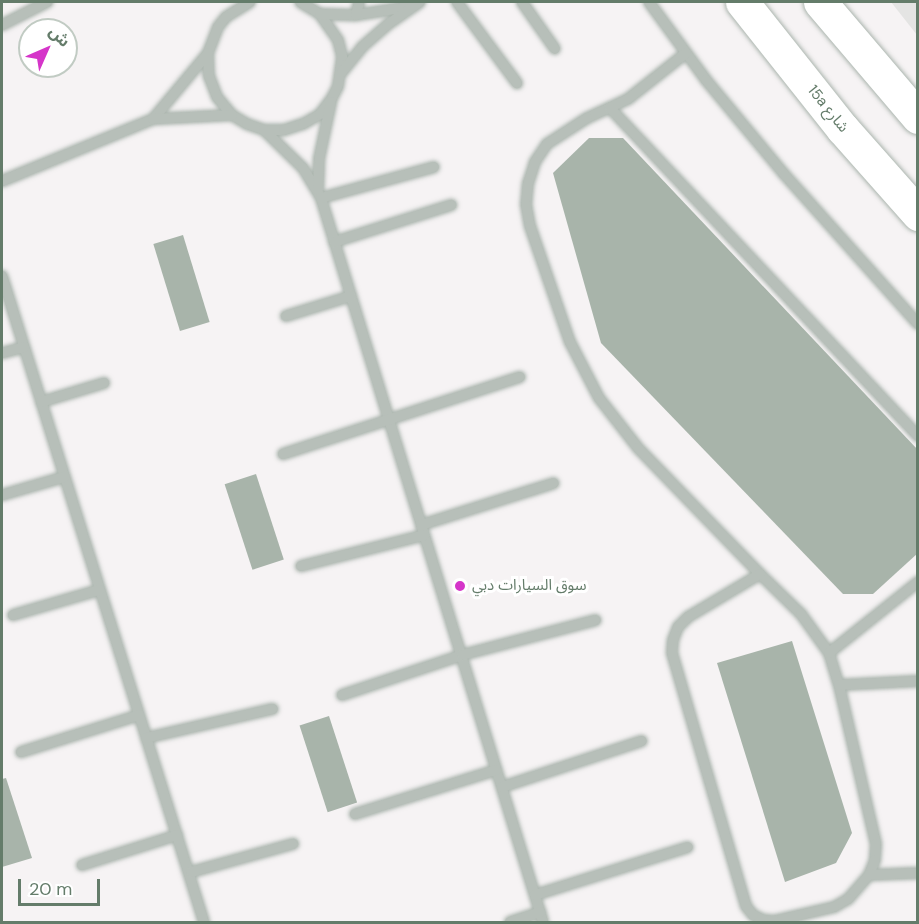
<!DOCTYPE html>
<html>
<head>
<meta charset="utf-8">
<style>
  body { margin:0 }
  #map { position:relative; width:919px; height:924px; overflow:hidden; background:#f6f3f4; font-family:"DM Sans","Noto Sans Arabic",sans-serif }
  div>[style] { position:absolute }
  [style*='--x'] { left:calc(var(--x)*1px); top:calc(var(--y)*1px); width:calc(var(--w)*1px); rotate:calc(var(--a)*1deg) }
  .built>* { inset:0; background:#e4e4e3 }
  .building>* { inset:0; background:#a8b4aa; transform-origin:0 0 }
  .roads { filter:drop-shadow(0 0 2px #abb5ae) drop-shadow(0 0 2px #abb5ae) }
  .minor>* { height:10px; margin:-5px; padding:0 5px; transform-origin:5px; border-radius:5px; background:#b7bfb9 }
  .major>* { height:33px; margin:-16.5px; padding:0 16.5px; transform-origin:16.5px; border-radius:16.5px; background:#fff }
  .dots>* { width:16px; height:16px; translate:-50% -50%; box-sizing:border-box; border:3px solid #fff; border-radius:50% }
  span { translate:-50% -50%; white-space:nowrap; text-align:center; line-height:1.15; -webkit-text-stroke:6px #fff; paint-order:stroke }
  .street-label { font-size:15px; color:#647c6a }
  .poi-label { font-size:15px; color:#647c6a }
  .left { translate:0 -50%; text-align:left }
  .frame { position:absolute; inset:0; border:3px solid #647c6a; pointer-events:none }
  .north { position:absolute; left:18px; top:18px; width:60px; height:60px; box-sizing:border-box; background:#fff; border:2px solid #c1cbc3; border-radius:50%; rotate:45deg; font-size:16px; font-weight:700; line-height:24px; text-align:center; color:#647c6a }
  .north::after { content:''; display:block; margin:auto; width:21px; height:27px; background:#d535c9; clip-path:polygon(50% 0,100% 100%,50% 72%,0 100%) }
  .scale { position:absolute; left:18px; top:879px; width:82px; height:27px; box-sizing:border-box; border:3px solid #647c6a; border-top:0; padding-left:8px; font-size:18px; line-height:21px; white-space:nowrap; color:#647c6a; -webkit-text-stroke:4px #fff; paint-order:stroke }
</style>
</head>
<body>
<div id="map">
  <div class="built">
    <div style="clip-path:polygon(891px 2px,917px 2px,917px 35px)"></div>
  </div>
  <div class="building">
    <div style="clip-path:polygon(589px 138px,623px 138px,918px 450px,918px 553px,873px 594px,843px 594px,601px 343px,553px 173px)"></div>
    <div style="left:183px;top:235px;width:91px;height:31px;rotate:73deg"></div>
    <div style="left:256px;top:474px;width:90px;height:33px;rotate:72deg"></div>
    <div style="clip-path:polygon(792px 641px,852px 833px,836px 863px,785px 882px,717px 663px)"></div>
    <div style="left:329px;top:716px;width:91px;height:31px;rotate:72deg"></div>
    <div style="clip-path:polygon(6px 778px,32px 858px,2px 867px,2px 779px)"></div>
  </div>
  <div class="roads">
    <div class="minor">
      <div style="--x:250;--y:2;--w:28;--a:148"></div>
      <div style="--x:226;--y:17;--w:13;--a:129"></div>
      <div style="--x:218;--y:27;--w:28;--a:111"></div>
      <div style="--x:208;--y:53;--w:23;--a:88"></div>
      <div style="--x:209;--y:76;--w:22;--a:69"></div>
      <div style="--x:217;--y:97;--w:23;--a:50"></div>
      <div style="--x:232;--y:115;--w:17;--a:31"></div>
      <div style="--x:247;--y:124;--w:18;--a:19"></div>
      <div style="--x:264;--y:130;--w:20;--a:0"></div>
      <div style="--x:284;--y:130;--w:20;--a:-18"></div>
      <div style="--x:303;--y:124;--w:20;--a:-30"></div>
      <div style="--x:320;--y:114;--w:20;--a:-53"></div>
      <div style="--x:332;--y:98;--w:13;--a:-63"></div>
      <div style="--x:338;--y:86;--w:30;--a:-82"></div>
      <div style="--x:342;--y:56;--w:16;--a:-104"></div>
      <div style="--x:338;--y:40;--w:32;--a:-125"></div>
      <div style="--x:320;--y:14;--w:23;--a:-149"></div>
      <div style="--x:457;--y:2;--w:101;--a:53.5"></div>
      <div style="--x:522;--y:2;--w:57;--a:54.9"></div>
      <div style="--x:649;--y:2;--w:97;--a:53.8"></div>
      <div style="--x:706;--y:80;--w:122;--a:50.3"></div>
      <div style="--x:784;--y:174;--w:201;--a:48.2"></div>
      <div style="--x:320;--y:14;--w:36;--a:2"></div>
      <div style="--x:356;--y:15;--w:52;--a:-8.9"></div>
      <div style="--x:356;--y:15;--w:13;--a:-77"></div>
      <div style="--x:2;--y:25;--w:51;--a:-27.1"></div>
      <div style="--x:686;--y:53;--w:74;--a:141.6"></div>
      <div style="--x:628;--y:99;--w:45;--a:155.1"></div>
      <div style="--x:587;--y:118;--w:48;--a:147"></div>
      <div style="--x:547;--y:144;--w:22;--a:124"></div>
      <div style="--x:535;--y:162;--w:22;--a:108"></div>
      <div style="--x:528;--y:183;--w:21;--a:95"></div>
      <div style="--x:526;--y:204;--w:22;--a:80"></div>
      <div style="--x:530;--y:226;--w:123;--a:71"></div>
      <div style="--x:570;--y:342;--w:63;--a:62.6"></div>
      <div style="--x:599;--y:398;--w:63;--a:52"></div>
      <div style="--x:638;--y:448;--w:175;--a:45.9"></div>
      <div style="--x:342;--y:72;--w:32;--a:-51"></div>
      <div style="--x:362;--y:47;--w:33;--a:-41"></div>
      <div style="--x:387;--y:25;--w:40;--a:-34.9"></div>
      <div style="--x:610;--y:108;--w:450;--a:46.8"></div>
      <div style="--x:153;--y:119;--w:86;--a:-50.2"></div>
      <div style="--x:264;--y:130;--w:54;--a:44.3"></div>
      <div style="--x:303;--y:168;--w:35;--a:59"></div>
      <div style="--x:321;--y:198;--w:757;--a:72.95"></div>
      <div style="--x:2;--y:181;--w:163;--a:-22.3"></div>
      <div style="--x:153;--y:119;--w:79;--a:-2.9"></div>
      <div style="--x:318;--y:190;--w:31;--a:-88"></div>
      <div style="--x:319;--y:159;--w:58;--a:-78.1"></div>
      <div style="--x:321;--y:198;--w:117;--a:-15.3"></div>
      <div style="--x:334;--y:242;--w:123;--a:-17.5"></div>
      <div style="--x:2;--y:276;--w:677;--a:72.64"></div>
      <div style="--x:286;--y:316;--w:68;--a:-17.1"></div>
      <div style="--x:2;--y:353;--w:23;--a:-15"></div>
      <div style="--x:41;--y:402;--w:66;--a:-16.8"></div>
      <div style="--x:283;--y:454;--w:249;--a:-18"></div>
      <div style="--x:2;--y:495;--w:65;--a:-16.2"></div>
      <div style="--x:421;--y:525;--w:139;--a:-17.5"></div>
      <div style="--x:301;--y:566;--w:127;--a:-14.1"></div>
      <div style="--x:760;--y:574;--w:57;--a:44.3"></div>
      <div style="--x:801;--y:614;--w:48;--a:54.3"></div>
      <div style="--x:829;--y:653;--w:34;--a:73"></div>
      <div style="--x:839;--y:685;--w:163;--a:76.9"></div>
      <div style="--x:876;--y:844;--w:16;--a:94"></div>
      <div style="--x:875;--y:860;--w:16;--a:112"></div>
      <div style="--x:869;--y:875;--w:32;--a:131"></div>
      <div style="--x:848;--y:899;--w:16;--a:150"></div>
      <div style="--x:834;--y:907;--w:62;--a:166.9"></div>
      <div style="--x:774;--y:921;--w:11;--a:-175"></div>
      <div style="--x:763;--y:920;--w:11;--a:-153"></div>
      <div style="--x:753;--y:915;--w:11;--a:-128"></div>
      <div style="--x:746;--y:906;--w:264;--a:-106.3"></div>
      <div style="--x:672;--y:653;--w:13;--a:-86"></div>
      <div style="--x:673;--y:640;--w:14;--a:-69"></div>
      <div style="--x:678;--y:627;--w:14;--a:-45"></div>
      <div style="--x:688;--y:617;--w:84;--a:-30.8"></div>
      <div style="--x:13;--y:615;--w:90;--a:-16.2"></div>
      <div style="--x:829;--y:653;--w:114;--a:-38.6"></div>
      <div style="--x:839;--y:685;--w:79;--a:-2.9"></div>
      <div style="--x:342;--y:695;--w:126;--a:-18.4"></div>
      <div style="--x:462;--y:655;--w:138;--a:-14.6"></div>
      <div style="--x:146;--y:738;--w:130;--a:-12.9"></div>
      <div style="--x:21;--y:752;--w:124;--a:-17.4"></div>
      <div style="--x:502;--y:787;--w:147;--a:-18.2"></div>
      <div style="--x:355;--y:814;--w:148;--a:-17.3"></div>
      <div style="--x:82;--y:865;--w:100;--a:-17.5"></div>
      <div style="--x:191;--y:872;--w:106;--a:-15.4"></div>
      <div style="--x:869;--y:875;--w:49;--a:-2.3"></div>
      <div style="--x:535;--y:895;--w:160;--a:-17.4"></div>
      <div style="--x:510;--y:922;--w:32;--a:-18"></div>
    </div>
    <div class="major">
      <div style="--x:742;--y:2;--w:161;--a:51.6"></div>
      <div style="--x:842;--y:128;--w:115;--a:48.5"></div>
      <div style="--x:820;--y:2;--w:151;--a:49.6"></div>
    </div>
  </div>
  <div class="dots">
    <div style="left:460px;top:586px;background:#d535c9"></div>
  </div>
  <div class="street-label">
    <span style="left:828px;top:109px;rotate:51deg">15a شارع</span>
  </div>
  <div class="poi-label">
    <span class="left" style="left:472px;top:586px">سوق السيارات دبي</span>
  </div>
  <div class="frame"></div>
  <div class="north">ش</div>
  <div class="scale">20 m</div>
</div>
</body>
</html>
